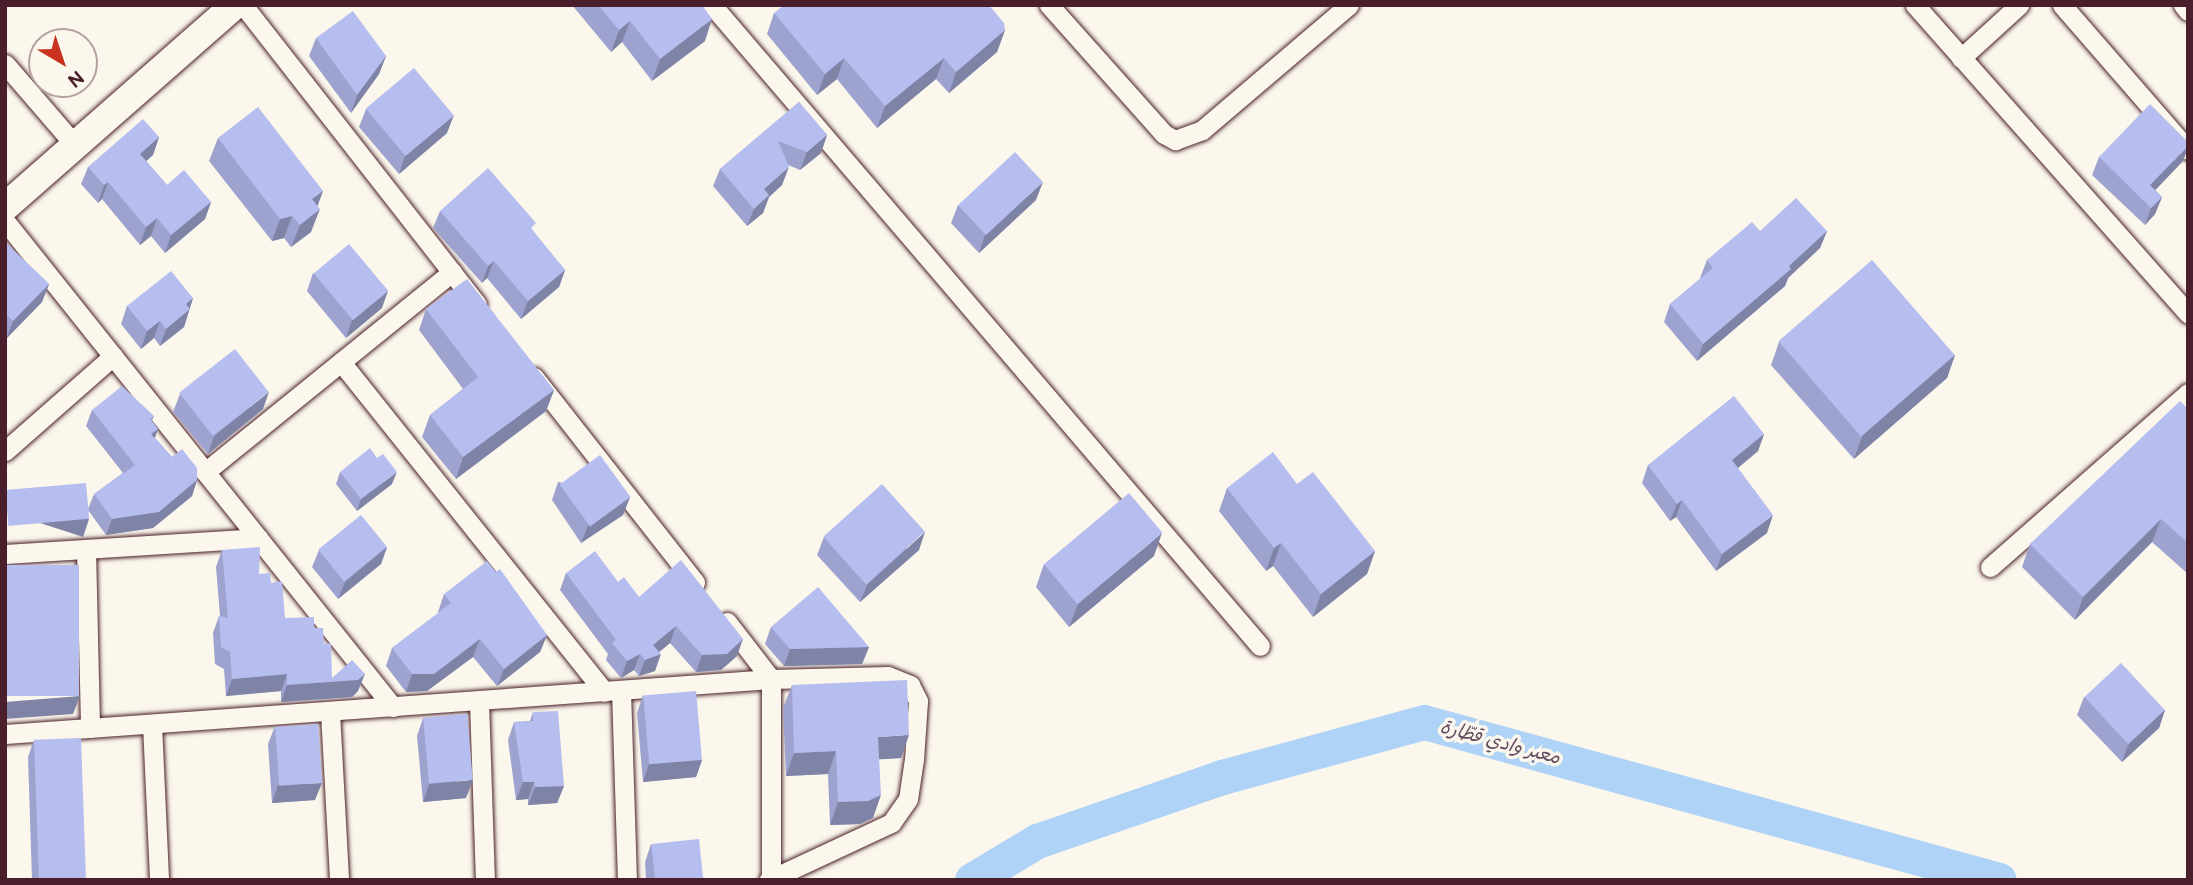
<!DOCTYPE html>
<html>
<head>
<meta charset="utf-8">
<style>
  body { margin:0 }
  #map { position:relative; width:2193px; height:885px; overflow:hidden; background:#fbf7ec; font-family:"Balsamiq Sans","Playpen Sans Arabic",sans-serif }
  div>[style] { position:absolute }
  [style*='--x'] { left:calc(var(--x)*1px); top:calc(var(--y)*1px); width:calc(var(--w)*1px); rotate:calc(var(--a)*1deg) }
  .river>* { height:35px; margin:-17.5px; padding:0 17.5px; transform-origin:17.5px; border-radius:17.5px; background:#aed3f7 }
  .roads { filter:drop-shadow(0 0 2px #4a1f2b) drop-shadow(0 0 2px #4a1f2b) }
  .street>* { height:19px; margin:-9.5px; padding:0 9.5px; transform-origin:9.5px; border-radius:9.5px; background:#fbf7ec }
  .secondary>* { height:28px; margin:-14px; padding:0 14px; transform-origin:14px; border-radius:14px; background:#fbf7ec }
  .wall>* { inset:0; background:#9da3ce }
  .shaded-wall>* { inset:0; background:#7f84a7; transform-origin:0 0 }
  .building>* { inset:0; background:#b6bdef; transform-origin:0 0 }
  span { translate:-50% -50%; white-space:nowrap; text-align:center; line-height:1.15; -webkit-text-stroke:7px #fbf7ec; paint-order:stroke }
  .water-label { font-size:19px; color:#634c5e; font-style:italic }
  .frame { position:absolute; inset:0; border:7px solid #4a1f2b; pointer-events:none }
  .north { position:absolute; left:28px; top:28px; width:70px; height:70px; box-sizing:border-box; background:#fbf7ec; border:2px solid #b4a19f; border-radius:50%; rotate:141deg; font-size:19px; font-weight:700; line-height:28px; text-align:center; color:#4a1f2b }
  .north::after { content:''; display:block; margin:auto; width:24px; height:32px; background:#c8321e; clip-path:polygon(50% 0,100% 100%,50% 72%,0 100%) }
</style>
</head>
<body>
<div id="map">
  <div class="river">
    <div style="--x:972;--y:880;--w:76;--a:-31"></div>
    <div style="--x:1037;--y:841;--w:196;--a:-19.1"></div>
    <div style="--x:1222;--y:777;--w:209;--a:-15.2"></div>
    <div style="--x:1424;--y:722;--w:596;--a:15.36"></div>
  </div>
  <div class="roads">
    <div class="street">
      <div style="--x:243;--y:5;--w:380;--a:52"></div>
      <div style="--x:712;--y:5;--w:843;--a:49.47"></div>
      <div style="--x:1049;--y:5;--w:173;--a:48.3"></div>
      <div style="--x:1164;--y:134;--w:13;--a:29"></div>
      <div style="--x:1175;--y:140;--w:29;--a:-20"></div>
      <div style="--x:1202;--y:130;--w:193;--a:-40.4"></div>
      <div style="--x:1915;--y:5;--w:412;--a:48.5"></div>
      <div style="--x:2062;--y:5;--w:192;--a:49"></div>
      <div style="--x:2183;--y:5;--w:8;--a:50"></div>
      <div style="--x:1961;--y:58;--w:79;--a:-42.4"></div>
      <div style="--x:5;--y:64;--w:107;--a:49.2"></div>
      <div style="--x:5;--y:221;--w:622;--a:51.4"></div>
      <div style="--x:341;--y:362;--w:422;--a:51.4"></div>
      <div style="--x:534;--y:377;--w:261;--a:51.9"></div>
      <div style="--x:5;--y:451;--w:144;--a:-41.3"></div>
      <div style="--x:205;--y:472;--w:318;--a:-39"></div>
      <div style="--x:86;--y:549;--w:179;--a:88.7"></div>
      <div style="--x:5;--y:554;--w:254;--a:-3.6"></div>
      <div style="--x:1990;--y:567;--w:264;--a:-41.3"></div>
      <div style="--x:727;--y:622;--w:72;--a:52.3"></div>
      <div style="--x:771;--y:679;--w:200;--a:90"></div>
      <div style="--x:621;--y:690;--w:190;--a:88.2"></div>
      <div style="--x:479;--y:701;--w:179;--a:88.1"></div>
      <div style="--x:330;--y:712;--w:168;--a:86.9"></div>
      <div style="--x:152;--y:724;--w:156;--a:87.4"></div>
      <div style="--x:5;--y:734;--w:768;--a:-4.11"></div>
      <div style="--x:771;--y:679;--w:117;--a:-1.5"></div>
      <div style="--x:888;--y:676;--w:24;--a:22"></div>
      <div style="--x:910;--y:685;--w:18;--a:63"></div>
      <div style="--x:918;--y:701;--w:58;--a:93.9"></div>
      <div style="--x:914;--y:759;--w:40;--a:98.5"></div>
      <div style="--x:908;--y:799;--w:29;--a:125"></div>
      <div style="--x:891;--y:823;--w:135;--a:155"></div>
    </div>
    <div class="secondary">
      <div style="--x:5;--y:207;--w:306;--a:-41.3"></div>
    </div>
  </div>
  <div class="wall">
    <div style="clip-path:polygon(572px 5px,702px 5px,705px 41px,652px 81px,622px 42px,611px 52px)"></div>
    <div style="clip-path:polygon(774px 13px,1005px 30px,997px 52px,949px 93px,936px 79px,877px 128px,837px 79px,817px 95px,767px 34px)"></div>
    <div style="clip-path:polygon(316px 38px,386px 56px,379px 74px,351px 113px,309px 56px)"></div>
    <div style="clip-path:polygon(799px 102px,827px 135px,821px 153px,800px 170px,788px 165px,782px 185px,769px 197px,763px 213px,747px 226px,713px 186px,720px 169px)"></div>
    <div style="clip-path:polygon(366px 109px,447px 133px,399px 174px,359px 127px)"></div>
    <div style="clip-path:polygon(159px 137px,153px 155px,146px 161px,167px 185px,211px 202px,205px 219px,165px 253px,151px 236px,140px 245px,102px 199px,98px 203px,81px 184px,88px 167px)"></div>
    <div style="clip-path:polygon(218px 138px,323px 191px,317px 206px,311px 232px,291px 247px,284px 238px,272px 241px,209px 161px)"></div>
    <div style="clip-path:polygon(2099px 157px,2183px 161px,2155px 190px,2162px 197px,2155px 214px,2145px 225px,2092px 175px)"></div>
    <div style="clip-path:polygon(1036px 200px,979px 253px,951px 223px,958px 205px)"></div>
    <div style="clip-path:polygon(440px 211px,533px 232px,565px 270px,559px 287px,521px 319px,487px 278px,482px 283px,433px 228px)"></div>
    <div style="clip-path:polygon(1760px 231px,1827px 231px,1820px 248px,1788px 278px,1785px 286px,1697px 361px,1664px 322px,1670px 304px,1701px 278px,1700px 278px,1707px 260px)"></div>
    <div style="clip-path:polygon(5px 242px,49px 284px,42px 302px,6px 339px,5px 338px)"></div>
    <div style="clip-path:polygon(313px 273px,382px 308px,346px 338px,307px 291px)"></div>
    <div style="clip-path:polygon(193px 298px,184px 327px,160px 346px,154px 338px,141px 349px,121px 324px,127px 306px)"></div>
    <div style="clip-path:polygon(426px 309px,554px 390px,546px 411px,456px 479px,422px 437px,430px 415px,463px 389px,419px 330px)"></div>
    <div style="clip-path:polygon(1779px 342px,1955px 355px,1947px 378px,1854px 459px,1771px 365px)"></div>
    <div style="clip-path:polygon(180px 394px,263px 409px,208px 454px,173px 412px)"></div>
    <div style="clip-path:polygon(2188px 409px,2188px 574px,2152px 542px,2075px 620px,2022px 567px,2030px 544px)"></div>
    <div style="clip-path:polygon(92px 410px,154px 416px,152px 421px,158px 429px,155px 438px,172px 457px,197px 480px,192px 496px,153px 528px,106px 535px,88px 510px,83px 537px,88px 509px,94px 494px,123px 473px,86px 426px)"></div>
    <div style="clip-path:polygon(1764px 434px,1758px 451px,1738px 468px,1767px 533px,1716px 571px,1676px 517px,1670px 521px,1642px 483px,1648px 465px)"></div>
    <div style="clip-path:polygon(340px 472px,392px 484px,357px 511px,336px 484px)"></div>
    <div style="clip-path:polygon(558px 482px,630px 497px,623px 515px,581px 543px,552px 500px)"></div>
    <div style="clip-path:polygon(1297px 484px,1375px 551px,1367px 574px,1313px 617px,1273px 566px,1266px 571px,1219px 511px,1227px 488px)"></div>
    <div style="clip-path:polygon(824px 537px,919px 550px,860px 602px,817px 555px)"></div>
    <div style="clip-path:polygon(387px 547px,381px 564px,338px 599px,312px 567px,319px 550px)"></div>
    <div style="clip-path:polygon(222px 550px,259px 574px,271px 583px,285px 618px,314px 628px,332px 678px,358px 691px,352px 697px,281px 702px,281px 691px,226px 696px,224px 669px,215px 664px,213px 633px,219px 616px,220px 616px,216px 567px)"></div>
    <div style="clip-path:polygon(1154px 556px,1069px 627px,1036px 587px,1044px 564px)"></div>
    <div style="clip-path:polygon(566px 573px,618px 582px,639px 597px,737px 656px,721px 670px,696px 672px,670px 643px,659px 652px,655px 671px,639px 676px,634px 670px,621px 678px,606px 660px,608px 654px,560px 590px)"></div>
    <div style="clip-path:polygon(444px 594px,547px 635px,540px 652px,497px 686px,473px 657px,427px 691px,406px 692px,386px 666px,392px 648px,439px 613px,438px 612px)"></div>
    <div style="clip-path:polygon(771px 627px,869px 647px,862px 664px,784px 666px,765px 644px)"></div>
    <div style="clip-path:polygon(792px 685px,901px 758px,879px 759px,873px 818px,860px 824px,830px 825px,828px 774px,786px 776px,783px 708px)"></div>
    <div style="clip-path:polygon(643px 695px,702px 760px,696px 777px,643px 782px,637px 713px)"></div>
    <div style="clip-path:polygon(2084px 697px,2165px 710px,2159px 728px,2122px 762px,2077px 715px)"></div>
    <div style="clip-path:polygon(533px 712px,564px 786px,557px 803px,528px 805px,528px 799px,516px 800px,508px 740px,514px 722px,530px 721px)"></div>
    <div style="clip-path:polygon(423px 718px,466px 798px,423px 802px,417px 736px)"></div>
    <div style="clip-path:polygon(275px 726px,315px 800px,272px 803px,268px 744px)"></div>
    <div style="clip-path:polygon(34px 740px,85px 880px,32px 880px,28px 757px)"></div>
    <div style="clip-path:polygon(651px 844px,703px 880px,646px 880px,645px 862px)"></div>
  </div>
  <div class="shaded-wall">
    <div style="clip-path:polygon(712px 19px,705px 41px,652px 81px,660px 59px)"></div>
    <div style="clip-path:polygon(630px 21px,622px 42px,611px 52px,619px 30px)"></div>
    <div style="clip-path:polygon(1005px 30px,997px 52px,949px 93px,956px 72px)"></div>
    <div style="clip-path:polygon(386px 56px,379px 74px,351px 113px,357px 95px)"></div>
    <div style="clip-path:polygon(844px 58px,837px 79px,817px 95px,825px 74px)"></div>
    <div style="clip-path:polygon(944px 58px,936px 79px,877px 128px,885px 106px)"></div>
    <div style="clip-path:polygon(454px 115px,447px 133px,399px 174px,405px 156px)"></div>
    <div style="clip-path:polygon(827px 135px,821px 153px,800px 170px,807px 152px)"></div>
    <div style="clip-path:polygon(159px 137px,153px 155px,134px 172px,140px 154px)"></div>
    <div style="clip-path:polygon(2188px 146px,2188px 149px,2183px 161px,2143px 203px,2150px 185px)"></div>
    <div style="clip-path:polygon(789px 167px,782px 185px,769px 197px,763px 213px,747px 226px,754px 209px,764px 189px)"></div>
    <div style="clip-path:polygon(108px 182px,102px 199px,98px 203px,104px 185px)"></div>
    <div style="clip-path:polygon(1043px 182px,1036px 200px,979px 253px,985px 235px)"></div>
    <div style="clip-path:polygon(323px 191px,315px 213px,320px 209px,311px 232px,291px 247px,300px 225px,312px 199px)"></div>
    <div style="clip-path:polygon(2162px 197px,2155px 214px,2145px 225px,2151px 208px)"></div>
    <div style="clip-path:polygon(211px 202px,205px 219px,165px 253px,171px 235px)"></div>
    <div style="clip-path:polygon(292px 216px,284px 238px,272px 241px,280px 219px)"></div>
    <div style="clip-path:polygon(157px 218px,151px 236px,140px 245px,146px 227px)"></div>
    <div style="clip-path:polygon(1827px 231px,1820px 248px,1788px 278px,1785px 286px,1697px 361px,1703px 344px)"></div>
    <div style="clip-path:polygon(494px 261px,487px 278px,482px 283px,488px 266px)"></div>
    <div style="clip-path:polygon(565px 270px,559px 287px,521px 319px,528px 301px)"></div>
    <div style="clip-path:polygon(49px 284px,42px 302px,6px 339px,13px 321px)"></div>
    <div style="clip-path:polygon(388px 291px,382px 308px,346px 338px,352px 320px)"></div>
    <div style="clip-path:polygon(193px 298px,184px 327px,160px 346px,166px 329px,186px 304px)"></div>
    <div style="clip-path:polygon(160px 321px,154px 338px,141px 349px,147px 331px)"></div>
    <div style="clip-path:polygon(1955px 355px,1947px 378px,1854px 459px,1862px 436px)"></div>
    <div style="clip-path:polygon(554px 390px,546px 411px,456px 479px,463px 457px)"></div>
    <div style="clip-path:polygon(269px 392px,263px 409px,208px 454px,214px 436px)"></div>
    <div style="clip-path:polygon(158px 429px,152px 445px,151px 434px)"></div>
    <div style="clip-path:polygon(1764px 434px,1758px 451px,1726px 478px,1732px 460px)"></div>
    <div style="clip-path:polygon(397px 472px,392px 484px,357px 511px,361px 499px)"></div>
    <div style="clip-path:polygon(197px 480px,192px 496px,153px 528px,106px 535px,112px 519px)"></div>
    <div style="clip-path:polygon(630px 497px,623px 515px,581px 543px,588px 526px)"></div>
    <div style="clip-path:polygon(1682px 500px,1676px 517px,1670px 521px,1677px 504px)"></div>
    <div style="clip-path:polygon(1773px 515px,1767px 533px,1716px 571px,1722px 554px)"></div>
    <div style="left:89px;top:519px;width:19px;height:84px;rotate:108deg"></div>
    <div style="clip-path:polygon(2161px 519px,2152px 542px,2075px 620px,2083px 597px)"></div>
    <div style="clip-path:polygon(925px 532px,919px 550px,860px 602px,867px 585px)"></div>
    <div style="clip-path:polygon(1162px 533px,1154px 556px,1069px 627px,1078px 604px)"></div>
    <div style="clip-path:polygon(1281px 543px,1273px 566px,1266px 571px,1274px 548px)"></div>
    <div style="clip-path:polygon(387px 547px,381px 564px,338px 599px,345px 582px)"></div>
    <div style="clip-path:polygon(1375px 551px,1367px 574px,1313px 617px,1321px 594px)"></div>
    <div style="clip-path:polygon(676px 626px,670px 643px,653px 657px,661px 654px,655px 671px,639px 676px,645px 660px,653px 645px)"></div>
    <div style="clip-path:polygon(547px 635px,540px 652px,497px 686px,504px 669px)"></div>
    <div style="clip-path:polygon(480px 639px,473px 657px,427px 691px,406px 692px,412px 674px)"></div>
    <div style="clip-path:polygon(743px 639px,737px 656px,721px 670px,696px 672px,702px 655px)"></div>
    <div style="clip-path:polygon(869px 647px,862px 664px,784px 666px,790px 649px)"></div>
    <div style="clip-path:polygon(640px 654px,634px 670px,621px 678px,627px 661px)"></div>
    <div style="clip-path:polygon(287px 674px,281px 691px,226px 696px,232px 679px)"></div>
    <div style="clip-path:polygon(365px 674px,358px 691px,352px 697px,281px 702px,287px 685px)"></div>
    <div style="clip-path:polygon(80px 696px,73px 714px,5px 719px,5px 702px)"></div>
    <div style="clip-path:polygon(2165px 710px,2159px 728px,2122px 762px,2128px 745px)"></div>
    <div style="clip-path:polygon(909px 735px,901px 758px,870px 760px,878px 737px)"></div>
    <div style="clip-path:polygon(836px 751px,828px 774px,786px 776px,794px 753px)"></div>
    <div style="clip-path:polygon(702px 760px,696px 777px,643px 782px,649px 764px)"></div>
    <div style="clip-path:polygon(473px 780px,466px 798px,423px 802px,429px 784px)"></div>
    <div style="clip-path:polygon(523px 782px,534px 782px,528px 799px,516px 800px)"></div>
    <div style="clip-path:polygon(322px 783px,315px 800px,272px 803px,278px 785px)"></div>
    <div style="clip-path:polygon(564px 786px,557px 803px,528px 805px,535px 787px)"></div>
    <div style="clip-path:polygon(881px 795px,873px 818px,860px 824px,830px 825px,838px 802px)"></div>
  </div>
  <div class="building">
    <div style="clip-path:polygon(598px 5px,702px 5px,712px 19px,660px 59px,630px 21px,619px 30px)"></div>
    <div style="clip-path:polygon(784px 5px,989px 5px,1004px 23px,1005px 30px,956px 72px,944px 58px,885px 106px,844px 58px,825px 74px,774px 13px)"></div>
    <div style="clip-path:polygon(353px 11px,386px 56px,357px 95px,316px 38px)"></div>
    <div style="left:414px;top:68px;width:62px;height:63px;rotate:50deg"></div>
    <div style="clip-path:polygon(799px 102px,827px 135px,807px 152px,778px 141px,789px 167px,764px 189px,769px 195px,754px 209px,720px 169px)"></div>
    <div style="clip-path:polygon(2150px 104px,2188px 142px,2188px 146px,2150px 185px,2162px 197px,2151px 208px,2099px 157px)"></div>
    <div style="clip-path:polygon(258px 107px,323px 191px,312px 199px,320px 209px,300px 225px,292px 216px,280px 219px,218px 138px)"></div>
    <div style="clip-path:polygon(143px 119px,159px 137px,140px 154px,167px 185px,184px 170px,211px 202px,171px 235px,157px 218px,146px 227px,108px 182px,104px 185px,88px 167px)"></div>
    <div style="left:1015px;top:152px;width:41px;height:78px;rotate:47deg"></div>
    <div style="clip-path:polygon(488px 168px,536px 223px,531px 228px,565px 270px,528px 301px,494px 261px,488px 266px,440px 211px)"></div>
    <div style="clip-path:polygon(1796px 198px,1827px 231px,1789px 266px,1791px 269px,1703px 344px,1670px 304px,1713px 268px,1707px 260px,1752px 222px,1760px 231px)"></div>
    <div style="clip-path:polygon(5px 242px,49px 284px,13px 321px,5px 314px)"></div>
    <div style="left:349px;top:244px;width:61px;height:46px;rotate:50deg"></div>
    <div style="left:1872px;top:260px;width:126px;height:124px;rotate:49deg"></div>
    <div style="clip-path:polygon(171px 271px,193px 298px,186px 304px,190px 309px,166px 329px,160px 321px,147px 331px,127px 306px)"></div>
    <div style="clip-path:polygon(467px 279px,554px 390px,463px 457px,430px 415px,478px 377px,426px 309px)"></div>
    <div style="left:235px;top:349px;width:55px;height:71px;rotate:52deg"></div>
    <div style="clip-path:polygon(122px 386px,154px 416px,150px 419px,158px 429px,151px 434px,172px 457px,182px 449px,197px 468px,197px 480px,159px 512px,112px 519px,94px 494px,135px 465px,92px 410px)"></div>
    <div style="clip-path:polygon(1734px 396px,1764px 434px,1732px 460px,1773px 515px,1722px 554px,1682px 500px,1677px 504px,1648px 465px)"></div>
    <div style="clip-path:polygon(2180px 401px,2188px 409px,2188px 543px,2161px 519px,2083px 597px,2030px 544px)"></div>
    <div style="clip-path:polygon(370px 448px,377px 458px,383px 454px,397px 472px,361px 499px,340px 472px)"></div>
    <div style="clip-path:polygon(1273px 452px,1297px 484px,1313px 472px,1375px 551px,1321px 594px,1281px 543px,1274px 548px,1227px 488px)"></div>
    <div style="left:600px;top:455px;width:52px;height:50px;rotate:54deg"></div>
    <div style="left:86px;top:483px;width:36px;height:81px;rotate:85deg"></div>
    <div style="left:882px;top:484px;width:64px;height:79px;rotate:48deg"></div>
    <div style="left:1129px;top:493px;width:52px;height:111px;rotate:50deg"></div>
    <div style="left:361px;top:515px;width:41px;height:55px;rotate:51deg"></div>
    <div style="clip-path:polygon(260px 547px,259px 574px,270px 573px,271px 583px,282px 581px,285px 618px,314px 617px,314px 628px,323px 628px,324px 644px,331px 643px,332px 678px,352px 660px,365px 674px,358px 680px,287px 685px,287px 674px,232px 679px,230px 652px,221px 647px,219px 616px,228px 618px,222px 550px)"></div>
    <div style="clip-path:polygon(595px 551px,618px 582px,624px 577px,639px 597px,681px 560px,743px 639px,727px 654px,702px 655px,676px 626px,653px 645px,661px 654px,645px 660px,640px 654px,627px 661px,612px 643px,616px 640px,566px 573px)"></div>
    <div style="clip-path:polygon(487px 561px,496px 572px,500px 569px,547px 635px,504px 669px,480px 639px,434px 674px,412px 674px,392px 648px,451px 603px,444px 594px)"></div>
    <div style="left:79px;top:565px;width:131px;height:74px;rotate:90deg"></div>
    <div style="clip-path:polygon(818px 587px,869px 647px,790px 649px,771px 627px)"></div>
    <div style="left:2121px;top:663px;width:64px;height:50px;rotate:47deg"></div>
    <div style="clip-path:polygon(907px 680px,909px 735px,878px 737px,881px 795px,868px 801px,838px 802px,836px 751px,794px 753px,792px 685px)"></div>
    <div style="left:696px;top:691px;width:69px;height:53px;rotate:85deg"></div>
    <div style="clip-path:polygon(558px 711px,564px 786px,535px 787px,534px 782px,523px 782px,514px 722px,533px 721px,533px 712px)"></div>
    <div style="left:467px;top:714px;width:66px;height:44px;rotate:85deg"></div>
    <div style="left:318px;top:724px;width:59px;height:43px;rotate:86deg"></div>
    <div style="left:81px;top:738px;width:142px;height:47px;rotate:88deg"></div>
    <div style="left:699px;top:839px;width:41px;height:48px;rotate:84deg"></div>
  </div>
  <div class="water-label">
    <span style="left:1500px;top:743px;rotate:15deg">معبر وادي قطّارة</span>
  </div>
  <div class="frame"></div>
  <div class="north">N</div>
</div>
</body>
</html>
